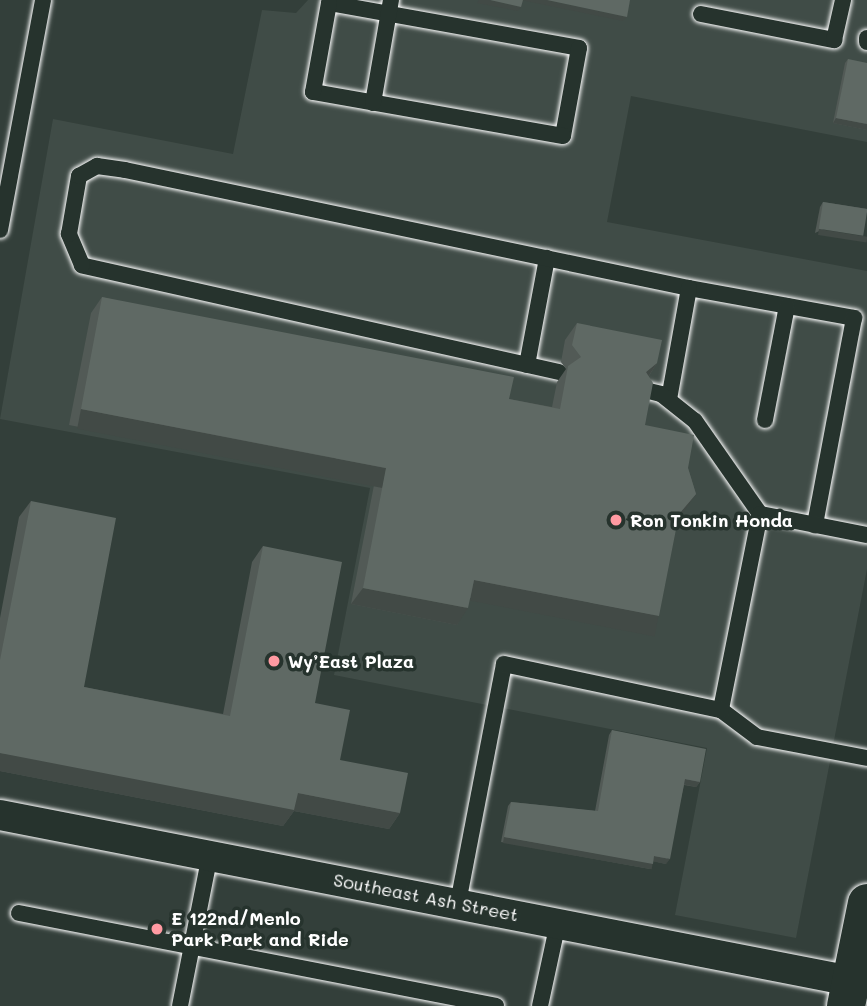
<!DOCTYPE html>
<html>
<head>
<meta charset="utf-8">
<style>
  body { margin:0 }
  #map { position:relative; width:867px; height:1006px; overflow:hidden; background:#333f3a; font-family:Mali,sans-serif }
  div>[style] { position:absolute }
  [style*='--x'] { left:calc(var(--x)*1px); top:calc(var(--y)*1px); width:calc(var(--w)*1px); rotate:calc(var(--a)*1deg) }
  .built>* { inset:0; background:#404c47 }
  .roads { filter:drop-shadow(0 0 2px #fff) drop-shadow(0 0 2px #fff) }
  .service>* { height:16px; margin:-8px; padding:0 8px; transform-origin:8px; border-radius:8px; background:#26332d }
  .minor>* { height:30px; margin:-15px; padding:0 15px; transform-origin:15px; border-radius:15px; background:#26332d }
  .primary>* { height:38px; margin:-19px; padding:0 19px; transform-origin:19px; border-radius:19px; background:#26332d }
  .wall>* { inset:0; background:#525a56 }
  .shaded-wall>* { inset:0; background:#424a46; transform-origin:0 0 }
  .building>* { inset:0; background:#5f6964; transform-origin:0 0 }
  .dots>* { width:19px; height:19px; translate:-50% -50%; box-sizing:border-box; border:4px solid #26332d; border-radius:50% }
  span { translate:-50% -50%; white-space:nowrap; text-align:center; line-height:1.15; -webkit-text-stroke:7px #26332d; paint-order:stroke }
  .poi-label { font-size:18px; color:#fff; font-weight:700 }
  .left { translate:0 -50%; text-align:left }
  .street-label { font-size:18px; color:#fff }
</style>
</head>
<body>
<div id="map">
  <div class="built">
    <div style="clip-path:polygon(308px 0,867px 0,867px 142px,631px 96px,607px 222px,867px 271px,867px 569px,796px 938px,675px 915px,707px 748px,334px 675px,370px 488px,0 419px,53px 119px,233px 154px,262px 10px,296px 13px)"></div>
  </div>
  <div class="roads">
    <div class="service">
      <div style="--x:329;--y:3;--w:254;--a:10.2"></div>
      <div style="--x:579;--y:48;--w:89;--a:100.3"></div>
      <div style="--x:563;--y:136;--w:254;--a:-170"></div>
      <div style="--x:313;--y:92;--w:90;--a:-79.8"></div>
      <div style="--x:701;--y:14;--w:136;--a:11.1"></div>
      <div style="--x:834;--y:40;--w:41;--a:-77.3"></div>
      <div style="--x:867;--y:38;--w:4;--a:90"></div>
      <div style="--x:373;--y:103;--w:105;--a:-80.1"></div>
      <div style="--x:0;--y:230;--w:234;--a:-79.4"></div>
      <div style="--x:689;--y:288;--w:168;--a:10.3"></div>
      <div style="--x:854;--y:318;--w:211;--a:100.7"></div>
      <div style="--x:527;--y:365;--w:109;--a:-79.4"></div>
      <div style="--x:559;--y:372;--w:489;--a:-167.4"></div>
      <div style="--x:82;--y:265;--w:34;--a:-113"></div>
      <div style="--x:69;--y:234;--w:59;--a:-80.2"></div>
      <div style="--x:79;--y:176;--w:21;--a:-29"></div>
      <div style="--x:97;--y:166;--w:28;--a:8"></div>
      <div style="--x:125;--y:170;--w:576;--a:11.82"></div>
      <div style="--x:689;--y:288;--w:113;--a:100.2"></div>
      <div style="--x:645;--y:390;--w:16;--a:14"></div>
      <div style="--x:661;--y:394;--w:43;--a:38.5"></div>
      <div style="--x:695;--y:421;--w:113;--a:55"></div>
      <div style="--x:765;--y:420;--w:116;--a:-79.1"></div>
      <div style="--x:867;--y:535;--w:109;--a:-168.9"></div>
      <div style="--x:760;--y:514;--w:200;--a:101.3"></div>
      <div style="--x:721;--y:710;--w:45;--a:36.9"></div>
      <div style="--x:757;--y:737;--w:112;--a:10.8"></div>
      <div style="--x:458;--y:903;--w:243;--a:-79.1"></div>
      <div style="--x:504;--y:664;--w:222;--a:12"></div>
      <div style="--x:19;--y:913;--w:486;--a:11"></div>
      <div style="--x:180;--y:1006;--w:154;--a:-78.8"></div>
      <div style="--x:540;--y:1006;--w:85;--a:-77.8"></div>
    </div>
    <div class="minor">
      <div style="--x:0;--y:815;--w:867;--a:11.04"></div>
    </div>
    <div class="primary">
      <div style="--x:846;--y:1006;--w:105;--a:-78.5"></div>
    </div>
  </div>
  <div class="wall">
    <div style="clip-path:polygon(848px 59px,867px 130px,833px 123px,845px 63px)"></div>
    <div style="clip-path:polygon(823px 202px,867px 209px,815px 233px,820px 207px)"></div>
    <div style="clip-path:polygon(102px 297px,509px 399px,552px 407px,557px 382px,566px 369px,561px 362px,565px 340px,577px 323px,657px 363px,649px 376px,645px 425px,688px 468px,696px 494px,678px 518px,647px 633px,470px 598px,457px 625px,351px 604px,374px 485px,69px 425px,91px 313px)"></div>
    <div style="clip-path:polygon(31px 501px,84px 687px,223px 714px,252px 562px,263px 546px,315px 703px,340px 760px,400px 813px,389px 829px,294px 811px,283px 826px,0 771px,0 618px,19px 517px)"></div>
    <div style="clip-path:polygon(612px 730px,700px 782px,696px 787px,684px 785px,666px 864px,653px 861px,650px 869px,501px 842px,508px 806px,511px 802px,595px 811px,609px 735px)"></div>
  </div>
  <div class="shaded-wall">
    <div style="clip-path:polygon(479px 0,490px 0,521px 7px,518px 11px,477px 3px)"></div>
    <div style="clip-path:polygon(521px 0,547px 0,627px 17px,623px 21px)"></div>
    <div style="clip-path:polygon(836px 118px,867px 124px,867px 130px,833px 123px)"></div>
    <div style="left:819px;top:229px;width:49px;height:6px;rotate:9deg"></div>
    <div style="clip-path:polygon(657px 363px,646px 380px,646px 372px)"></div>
    <div style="left:81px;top:409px;width:311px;height:20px;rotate:11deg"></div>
    <div style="clip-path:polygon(696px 494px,685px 510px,667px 530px,679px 514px)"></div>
    <div style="left:474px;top:580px;width:188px;height:21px;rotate:11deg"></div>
    <div style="clip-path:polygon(363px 588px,468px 608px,457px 625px,351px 604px)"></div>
    <div style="clip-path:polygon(0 753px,298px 793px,400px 813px,389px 829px,294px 811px,283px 826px,0 771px)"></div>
    <div style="clip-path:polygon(685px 779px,700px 782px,696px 787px,682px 784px)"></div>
    <div style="left:504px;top:837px;width:151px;height:6px;rotate:10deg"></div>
    <div style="clip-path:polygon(654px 856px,670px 859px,666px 864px,651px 861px)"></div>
  </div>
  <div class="building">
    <div style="clip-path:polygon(490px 0,523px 0,521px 7px)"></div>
    <div style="clip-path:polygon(547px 0,630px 0,627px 17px)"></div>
    <div style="clip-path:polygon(848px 59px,867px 63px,867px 124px,836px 118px)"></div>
    <div style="left:823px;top:202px;width:45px;height:27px;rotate:9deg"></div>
    <div style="clip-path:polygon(102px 297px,514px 377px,509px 399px,560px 409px,568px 366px,581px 357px,572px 345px,577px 323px,662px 340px,657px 363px,646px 372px,653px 383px,645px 425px,694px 435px,688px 468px,696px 494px,679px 514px,659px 616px,474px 580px,468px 608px,363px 588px,386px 468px,81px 409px)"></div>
    <div style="clip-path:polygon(31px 501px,116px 518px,84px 687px,230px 716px,263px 546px,342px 562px,315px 703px,350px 710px,340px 760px,408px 773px,400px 813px,298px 793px,294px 810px,0 753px,0 660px)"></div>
    <div style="clip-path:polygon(612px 730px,706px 749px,700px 782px,685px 779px,670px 859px,654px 856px,653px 864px,504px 837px,511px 802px,598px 811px)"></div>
  </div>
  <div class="dots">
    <div style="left:616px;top:520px;background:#ff9aa2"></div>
    <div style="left:274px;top:661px;background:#ff9aa2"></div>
    <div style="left:157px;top:929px;background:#ff9aa2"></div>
  </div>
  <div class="poi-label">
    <span class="left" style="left:630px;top:520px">Ron Tonkin Honda</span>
    <span class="left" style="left:288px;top:661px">Wy’East Plaza</span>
    <span class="left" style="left:171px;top:929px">E 122nd/Menlo<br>Park Park and Ride</span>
  </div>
  <div class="street-label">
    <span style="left:426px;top:897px;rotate:11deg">Southeast Ash Street</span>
  </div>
</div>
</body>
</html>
